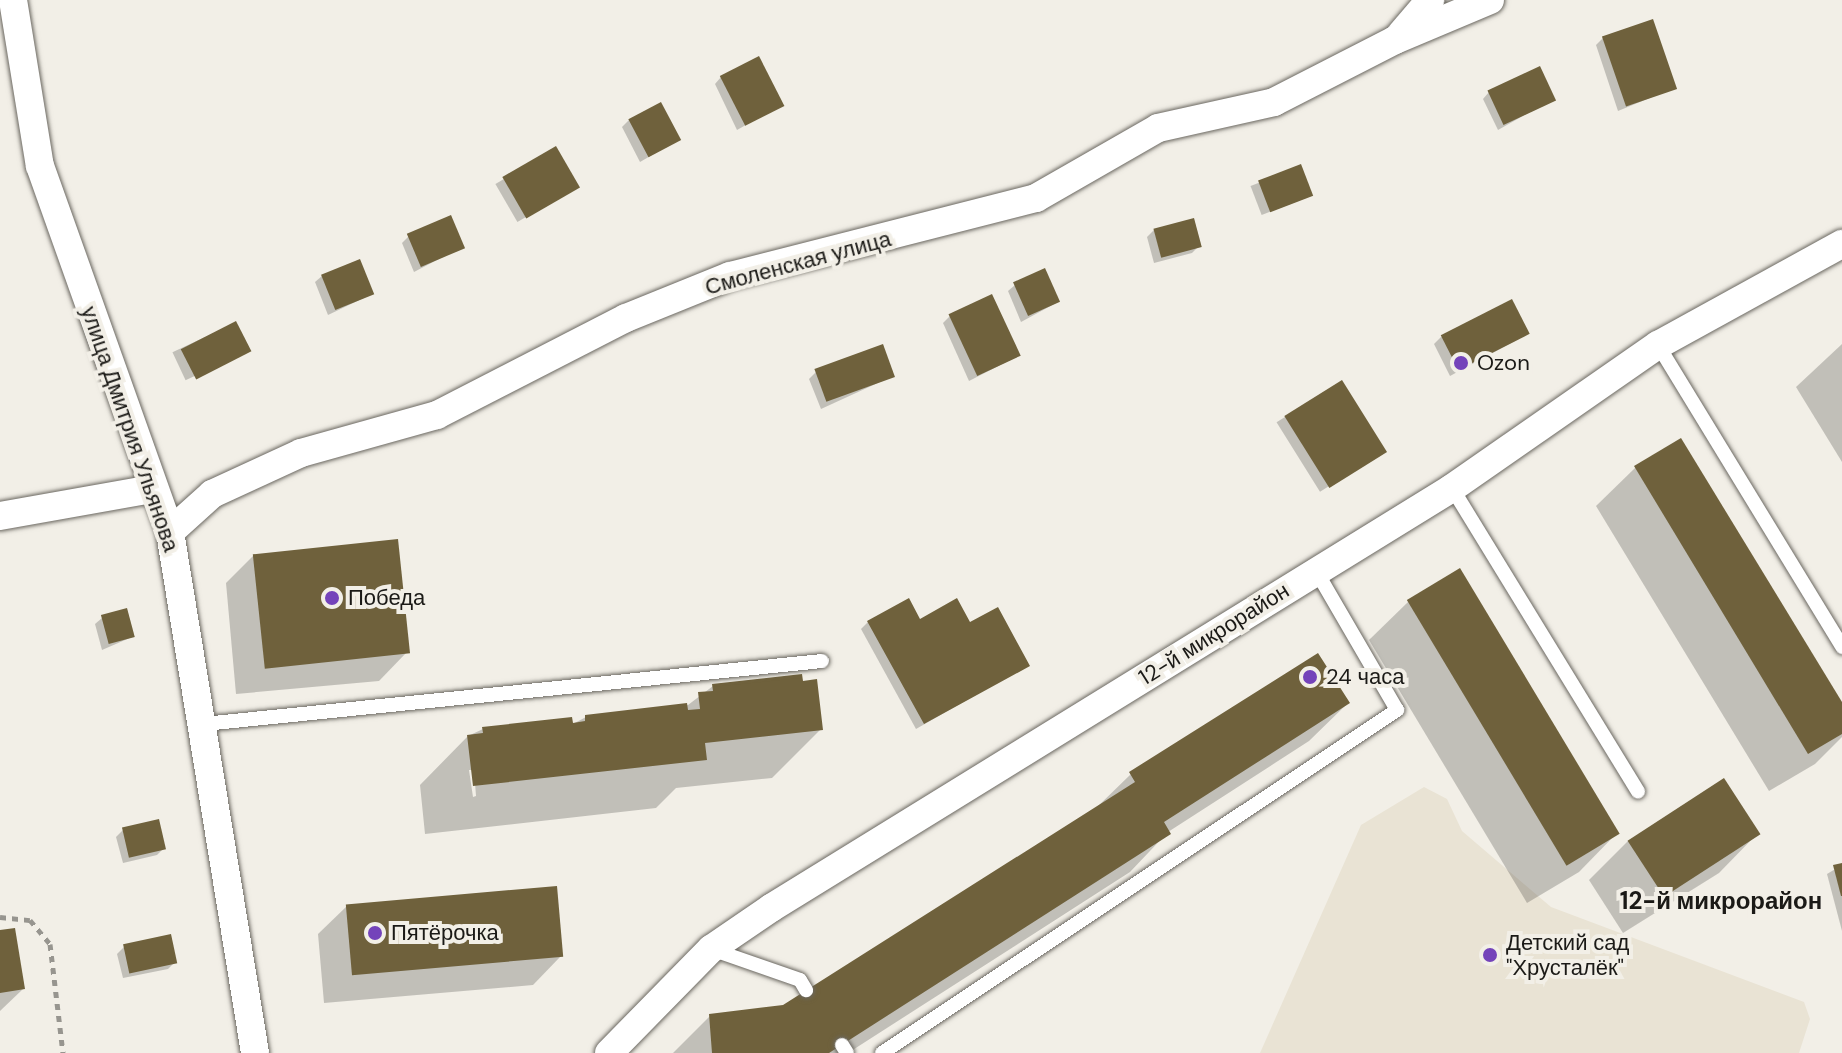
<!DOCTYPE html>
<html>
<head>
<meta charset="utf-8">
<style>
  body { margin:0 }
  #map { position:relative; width:1842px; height:1053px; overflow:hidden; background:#f2efe7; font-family:"DM Sans",sans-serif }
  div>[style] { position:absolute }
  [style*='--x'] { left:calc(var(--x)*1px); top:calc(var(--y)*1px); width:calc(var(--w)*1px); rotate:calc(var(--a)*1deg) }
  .built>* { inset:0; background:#e9e3d4 }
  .shadow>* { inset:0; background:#0003; transform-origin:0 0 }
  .building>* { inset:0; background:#6f613c; transform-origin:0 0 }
  .path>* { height:5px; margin-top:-2.5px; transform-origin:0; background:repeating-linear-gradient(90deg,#97958f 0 6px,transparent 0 12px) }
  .roads { filter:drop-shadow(0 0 2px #6a6760) drop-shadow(0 0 2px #6a6760) }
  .service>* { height:14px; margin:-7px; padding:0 7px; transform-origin:7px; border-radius:7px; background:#fff }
  .minor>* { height:28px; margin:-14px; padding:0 14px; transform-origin:14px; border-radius:14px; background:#fff }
  .dots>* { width:22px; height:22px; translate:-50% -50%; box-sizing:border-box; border:4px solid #f2efe7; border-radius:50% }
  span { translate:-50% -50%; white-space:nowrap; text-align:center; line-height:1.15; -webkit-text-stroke:8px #f2efe7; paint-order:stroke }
  .street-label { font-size:22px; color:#1b1a17 }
  .poi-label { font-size:22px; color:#1b1a17 }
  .left { translate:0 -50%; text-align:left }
  .neighbourhood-label { font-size:24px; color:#1b1a17; font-weight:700 }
</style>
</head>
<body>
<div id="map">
  <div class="built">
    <div style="clip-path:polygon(1424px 787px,1447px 799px,1462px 831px,1551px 907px,1804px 1002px,1810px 1019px,1799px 1053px,1260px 1053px,1361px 825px)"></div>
  </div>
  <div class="shadow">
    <div style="clip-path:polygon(1603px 38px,1674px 88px,1618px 111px,1596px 45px)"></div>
    <div style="clip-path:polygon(721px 77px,781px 105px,737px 130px,715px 84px)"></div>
    <div style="clip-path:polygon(1489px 92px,1553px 99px,1498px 130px,1483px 99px)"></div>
    <div style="clip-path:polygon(629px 120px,678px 140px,640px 162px,622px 127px)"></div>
    <div style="left:556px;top:149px;width:44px;height:70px;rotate:60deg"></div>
    <div style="left:1300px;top:167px;width:31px;height:53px;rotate:69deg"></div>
    <div style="clip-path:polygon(1154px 230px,1199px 246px,1192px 253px,1154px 263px,1147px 237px)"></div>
    <div style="clip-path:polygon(409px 236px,462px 247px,414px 272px,402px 243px)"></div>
    <div style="clip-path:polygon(322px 276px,372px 294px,328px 315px,315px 282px)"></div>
    <div style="clip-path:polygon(1015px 285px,1058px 302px,1021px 322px,1008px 291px)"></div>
    <div style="clip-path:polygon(950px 316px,1018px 356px,969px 381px,943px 323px)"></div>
    <div style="left:235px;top:323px;width:31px;height:69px;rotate:65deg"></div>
    <div style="clip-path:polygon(1528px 334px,1450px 376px,1434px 344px,1441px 337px)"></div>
    <div style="clip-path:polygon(1842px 344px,1842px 462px,1796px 387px)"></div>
    <div style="clip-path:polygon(816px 372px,893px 376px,821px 409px,809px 379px)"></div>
    <div style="left:1341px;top:382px;width:82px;height:76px;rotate:58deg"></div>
    <div style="clip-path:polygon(1681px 441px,1842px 706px,1842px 737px,1815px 764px,1769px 791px,1596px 506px,1635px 468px)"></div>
    <div style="clip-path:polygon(254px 555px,407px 652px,379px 681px,236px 694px,226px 583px)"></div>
    <div style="clip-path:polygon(1460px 571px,1617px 833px,1579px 872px,1527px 903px,1369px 640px,1408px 602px)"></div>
    <div style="clip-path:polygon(102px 618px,132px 637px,102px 650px,95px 624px)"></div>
    <div style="clip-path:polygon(868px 622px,969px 624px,1028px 665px,916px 729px,861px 629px)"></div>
    <div style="clip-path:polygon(evenodd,801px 683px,821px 729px,772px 778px,676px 788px,656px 808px,425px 834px,420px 785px,468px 736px,483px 729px,571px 725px,586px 717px,688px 705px,713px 686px,801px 683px,469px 770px,474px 770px,476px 796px,473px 797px,469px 770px)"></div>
    <div style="clip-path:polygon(1348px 703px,1309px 741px,1168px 832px,1130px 872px,848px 1053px,673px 1053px,710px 1016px,783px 1007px,1094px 810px,1131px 774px)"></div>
    <div style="clip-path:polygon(1723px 781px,1757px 834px,1719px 873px,1623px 933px,1589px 880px,1628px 841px)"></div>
    <div style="clip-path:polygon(123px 830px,164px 848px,157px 855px,123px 863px,116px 837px)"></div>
    <div style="clip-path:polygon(1842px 865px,1842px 931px,1827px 874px)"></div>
    <div style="clip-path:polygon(347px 906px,561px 956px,533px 985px,324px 1003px,318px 934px)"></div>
    <div style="clip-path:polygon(0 932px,23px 989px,0 1011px)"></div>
    <div style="clip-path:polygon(124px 947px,175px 962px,168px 969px,123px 978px,117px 954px)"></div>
  </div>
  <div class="building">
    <div style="left:1653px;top:19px;width:74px;height:54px;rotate:71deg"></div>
    <div style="left:759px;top:56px;width:56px;height:44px;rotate:63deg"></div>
    <div style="left:1540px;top:66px;width:38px;height:58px;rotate:65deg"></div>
    <div style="left:661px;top:102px;width:43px;height:37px;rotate:62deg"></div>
    <div style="left:556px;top:146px;width:48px;height:62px;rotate:60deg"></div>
    <div style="left:1301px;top:164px;width:34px;height:46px;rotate:69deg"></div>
    <div style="left:451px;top:215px;width:36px;height:48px;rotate:67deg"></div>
    <div style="left:1194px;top:218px;width:30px;height:42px;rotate:75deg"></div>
    <div style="left:360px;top:259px;width:38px;height:42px;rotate:68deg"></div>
    <div style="left:1045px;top:268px;width:37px;height:35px;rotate:66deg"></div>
    <div style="left:992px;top:294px;width:68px;height:48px;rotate:65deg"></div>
    <div style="left:1512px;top:299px;width:39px;height:80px;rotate:63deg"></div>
    <div style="left:236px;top:321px;width:34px;height:62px;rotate:63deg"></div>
    <div style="left:883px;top:344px;width:35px;height:73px;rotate:70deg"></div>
    <div style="left:1342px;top:380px;width:85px;height:68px;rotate:58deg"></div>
    <div style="clip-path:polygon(1681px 438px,1842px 702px,1842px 734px,1808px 754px,1634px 466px)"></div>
    <div style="left:398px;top:539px;width:115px;height:146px;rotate:84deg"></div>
    <div style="left:1460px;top:568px;width:310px;height:62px;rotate:59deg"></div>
    <div style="clip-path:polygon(909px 598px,920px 619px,957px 598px,970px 622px,998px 607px,1030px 666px,924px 724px,867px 621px)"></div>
    <div style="left:127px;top:608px;width:30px;height:27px;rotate:75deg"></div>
    <div style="clip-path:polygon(1318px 653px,1350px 703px,1164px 822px,1171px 834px,829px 1053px,712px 1053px,709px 1014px,783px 1005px,1135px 782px,1129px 772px)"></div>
    <div style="clip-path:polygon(802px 674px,803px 681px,817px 679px,823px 730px,705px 743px,707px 760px,473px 786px,467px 735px,483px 733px,482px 727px,572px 717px,573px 723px,585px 721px,585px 715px,687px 703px,688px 710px,700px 709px,698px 692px,713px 691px,712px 684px)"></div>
    <div style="left:1724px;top:778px;width:67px;height:115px;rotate:57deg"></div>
    <div style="left:159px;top:819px;width:31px;height:38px;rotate:77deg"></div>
    <div style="clip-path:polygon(1842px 863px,1842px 896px,1841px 896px,1833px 865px)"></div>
    <div style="left:557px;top:886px;width:71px;height:212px;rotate:85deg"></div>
    <div style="clip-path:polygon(15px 928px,25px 989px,0 993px,0 930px)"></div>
    <div style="left:171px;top:934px;width:30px;height:49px;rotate:78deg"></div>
  </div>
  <div class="path">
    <div style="--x:0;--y:917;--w:30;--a:6"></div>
    <div style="--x:30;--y:920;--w:31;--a:50"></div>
    <div style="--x:50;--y:944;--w:110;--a:83.2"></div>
  </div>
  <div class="roads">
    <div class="service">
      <div style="--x:1658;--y:345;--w:354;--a:58.6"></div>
      <div style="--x:1452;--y:488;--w:356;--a:58.5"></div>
      <div style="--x:204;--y:724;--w:621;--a:-5.82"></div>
      <div style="--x:711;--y:949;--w:94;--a:19.2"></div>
      <div style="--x:800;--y:980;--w:12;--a:59"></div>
      <div style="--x:842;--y:1045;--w:9;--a:58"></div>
      <div style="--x:882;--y:1053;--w:619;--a:-33.66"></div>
      <div style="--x:1397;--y:710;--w:161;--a:-120.2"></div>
    </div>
    <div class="minor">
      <div style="--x:13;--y:0;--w:168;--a:80.8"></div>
      <div style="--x:40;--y:166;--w:388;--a:70.4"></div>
      <div style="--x:170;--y:532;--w:528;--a:80.73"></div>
      <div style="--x:1401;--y:34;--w:45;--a:-49.5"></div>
      <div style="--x:0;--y:516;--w:153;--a:-10.1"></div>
      <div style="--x:170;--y:532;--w:57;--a:-42.1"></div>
      <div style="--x:212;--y:494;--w:98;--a:-24.7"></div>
      <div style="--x:301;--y:453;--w:141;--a:-15.6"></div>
      <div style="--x:437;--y:415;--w:212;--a:-27.2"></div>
      <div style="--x:626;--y:318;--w:112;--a:-22"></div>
      <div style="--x:730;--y:276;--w:316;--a:-14.3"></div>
      <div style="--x:1036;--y:198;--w:141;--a:-29.8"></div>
      <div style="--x:1158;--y:128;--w:119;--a:-12.6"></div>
      <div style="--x:1274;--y:102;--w:136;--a:-27.1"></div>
      <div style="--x:1395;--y:40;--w:103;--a:-22.8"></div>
      <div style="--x:609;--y:1053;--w:146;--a:-45.6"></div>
      <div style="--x:711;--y:949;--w:73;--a:-34.3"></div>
      <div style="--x:771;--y:908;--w:800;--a:-31.66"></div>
      <div style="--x:1452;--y:488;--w:251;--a:-34.8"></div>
      <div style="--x:1658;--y:345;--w:210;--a:-28.8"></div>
    </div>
  </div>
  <div class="dots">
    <div style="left:1461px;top:363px;background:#7443ba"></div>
    <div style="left:332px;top:598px;background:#7443ba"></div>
    <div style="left:1310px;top:677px;background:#7443ba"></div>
    <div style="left:375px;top:933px;background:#7443ba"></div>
    <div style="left:1490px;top:955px;background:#7443ba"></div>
  </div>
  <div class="street-label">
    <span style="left:798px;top:263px;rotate:-15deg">Смоленская улица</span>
    <span style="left:130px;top:429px;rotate:71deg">улица Дмитрия Ульянова</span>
    <span style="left:1214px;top:634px;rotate:-32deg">12-й микрорайон</span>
  </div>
  <div class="poi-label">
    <span class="left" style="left:1477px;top:363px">Ozon</span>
    <span class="left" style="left:348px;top:598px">Победа</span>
    <span class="left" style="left:1326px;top:677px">24 часа</span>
    <span class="left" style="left:391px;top:933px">Пятёрочка</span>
    <span class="left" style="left:1506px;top:955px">Детский сад<br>"Хрусталёк"</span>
  </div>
  <div class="neighbourhood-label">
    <span style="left:1721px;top:901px">12-й микрорайон</span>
  </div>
</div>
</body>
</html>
